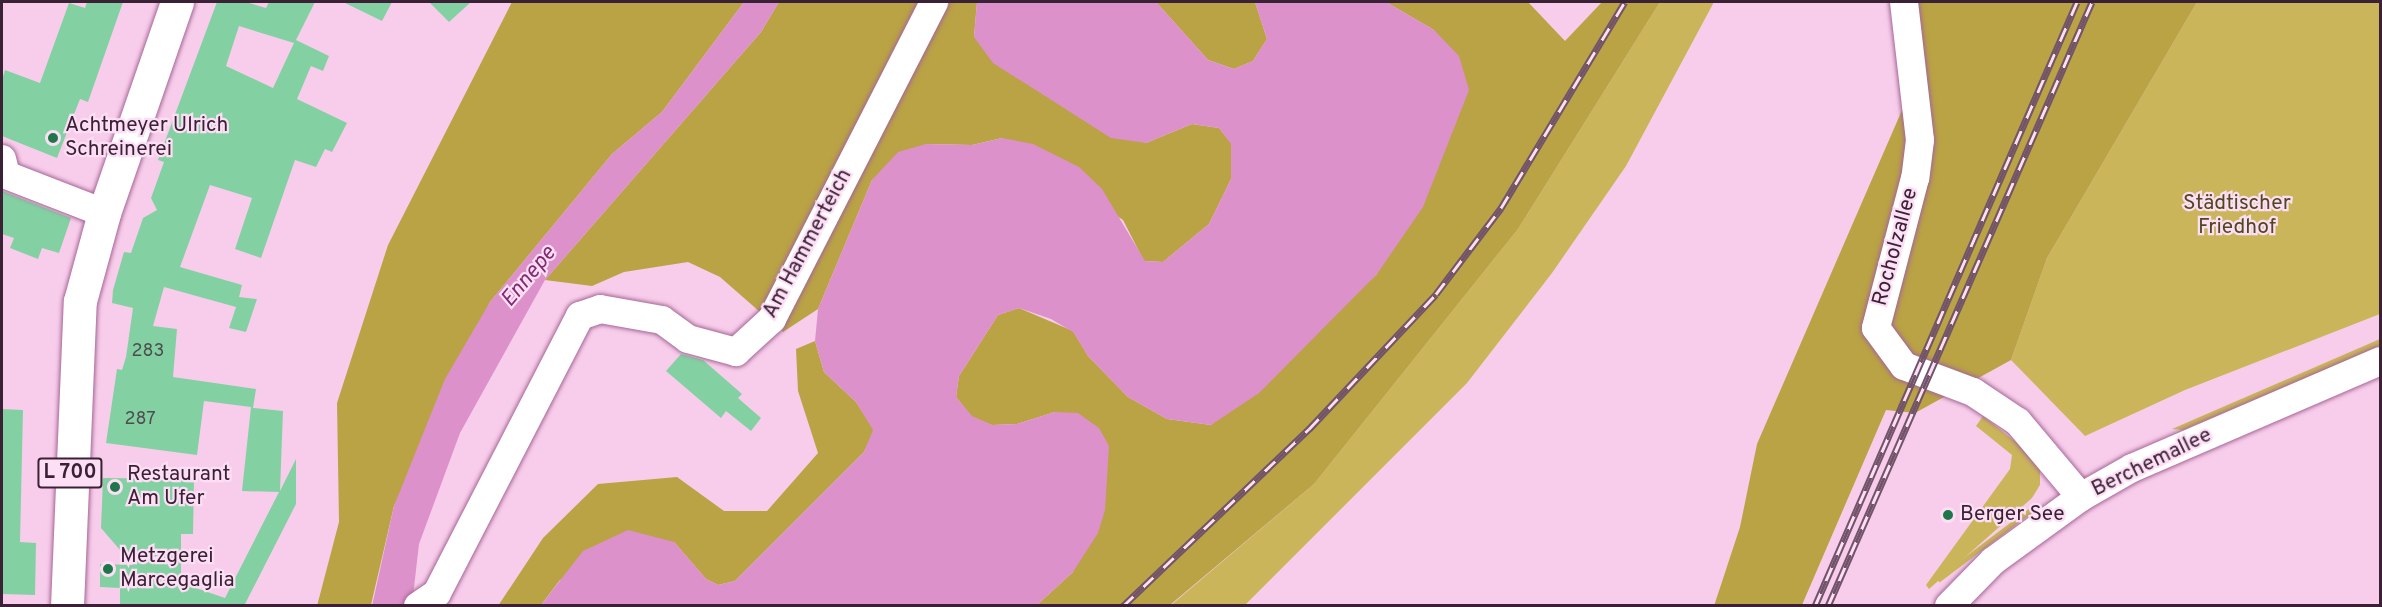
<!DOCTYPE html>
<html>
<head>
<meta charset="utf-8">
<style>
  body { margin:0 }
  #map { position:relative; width:2382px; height:607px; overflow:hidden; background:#f8cdeb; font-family:Overpass,sans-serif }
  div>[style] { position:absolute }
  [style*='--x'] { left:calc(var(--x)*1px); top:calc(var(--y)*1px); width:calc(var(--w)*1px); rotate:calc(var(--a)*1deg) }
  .green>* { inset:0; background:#cab55a; transform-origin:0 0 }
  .forest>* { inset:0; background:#b9a344 }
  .water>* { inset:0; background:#dd91ca }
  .building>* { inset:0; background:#83d1a2 }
  .roads { filter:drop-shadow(0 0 2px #a66696) drop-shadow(0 0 2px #a66696) }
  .minor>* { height:28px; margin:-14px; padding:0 14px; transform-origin:14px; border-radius:14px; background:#fff }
  .major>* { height:33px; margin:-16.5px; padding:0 16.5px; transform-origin:16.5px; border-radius:16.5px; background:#fff }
  .rail>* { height:7px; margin-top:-3.5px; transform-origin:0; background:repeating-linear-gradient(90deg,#fcdff4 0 14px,#72536a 0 28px); box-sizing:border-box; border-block:2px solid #72536a }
  .dots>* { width:16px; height:16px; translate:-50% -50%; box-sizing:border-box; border:3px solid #fcdff4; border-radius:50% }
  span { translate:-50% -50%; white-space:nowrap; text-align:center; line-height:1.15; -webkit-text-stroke:4.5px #fcdff4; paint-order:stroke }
  .number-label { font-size:18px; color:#4d4d50 }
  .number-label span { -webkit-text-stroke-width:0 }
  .shield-label span { padding:2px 4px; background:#fcdff4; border:2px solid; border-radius:4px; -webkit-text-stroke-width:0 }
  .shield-label { font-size:20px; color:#3b2135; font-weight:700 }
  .poi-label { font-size:21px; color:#3b2135 }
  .left { translate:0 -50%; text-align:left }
  .park-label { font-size:21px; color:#50471f }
  .street-label { font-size:21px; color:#3b2135 }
  .water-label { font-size:22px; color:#822a71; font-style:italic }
  .frame { position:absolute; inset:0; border:3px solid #3b2135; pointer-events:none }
</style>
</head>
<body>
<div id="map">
  <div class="green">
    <div style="clip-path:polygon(1660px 2px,1714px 2px,1626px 166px,1552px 273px,1467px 383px,1245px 605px,1170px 606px,1314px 484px,1518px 229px)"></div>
    <div style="clip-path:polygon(2197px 2px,2380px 2px,2380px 314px,2185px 390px,2085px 436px,2011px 360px,2047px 258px)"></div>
    <div style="clip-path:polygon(2380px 339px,2380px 346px,2353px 358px,2183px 430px,2172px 429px)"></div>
    <div style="clip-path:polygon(1983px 416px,2017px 443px,2040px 469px,2040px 485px,2032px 498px,1929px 589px,1926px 585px,2010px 469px,2012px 455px,1976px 426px)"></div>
    <div style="left:2034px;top:505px;width:5px;height:122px;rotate:53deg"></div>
  </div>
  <div class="forest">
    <div style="clip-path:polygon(512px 2px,744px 2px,662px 112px,612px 154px,490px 302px,394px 506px,371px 605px,317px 606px,339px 522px,337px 403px,388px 245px)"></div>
    <div style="clip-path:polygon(779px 2px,977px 2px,974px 37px,1146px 143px,1192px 124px,1219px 128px,1231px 143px,1231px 179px,1209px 224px,1163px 262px,1144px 261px,1123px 220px,1002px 138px,972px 145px,926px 144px,872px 180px,818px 309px,783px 332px,720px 277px,688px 262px,624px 272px,592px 286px,545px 280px,761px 32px)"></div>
    <div style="clip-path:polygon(1156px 2px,1255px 2px,1267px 39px,1253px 61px,1234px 69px,1208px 60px)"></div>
    <div style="clip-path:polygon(1386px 2px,1528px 2px,1565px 41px,1602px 2px,1660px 2px,1518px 229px,1314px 484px,1170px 605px,1037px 605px,1073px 572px,1055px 412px,1017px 424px,992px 425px,972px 417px,956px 397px,959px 376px,998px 315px,1019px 308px,1073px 331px,1088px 356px,1128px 397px,1167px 419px,1211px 425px,1377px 274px,1434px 30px)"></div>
    <div style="clip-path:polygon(1912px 2px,2197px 2px,2047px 258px,2011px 360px,1915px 413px,1886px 410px,1802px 605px,1714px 606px,1740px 527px,1757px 444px,1919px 71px)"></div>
    <div style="clip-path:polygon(815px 341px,824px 372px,856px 402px,874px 430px,864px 452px,735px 581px,718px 585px,706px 579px,674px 542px,560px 580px,541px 605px,498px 606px,543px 538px,598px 484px,677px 477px,724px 511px,767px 511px,818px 453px,798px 391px,796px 349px)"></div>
  </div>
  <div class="water">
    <div style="clip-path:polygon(744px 2px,779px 2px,761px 32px,545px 280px,460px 433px,419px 544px,412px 605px,372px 606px,394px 506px,445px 379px,490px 302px,612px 154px,662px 112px)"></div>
    <div style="clip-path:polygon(977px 2px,1156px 2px,1208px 60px,1234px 69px,1253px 61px,1267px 39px,1255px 2px,1386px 2px,1434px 30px,1459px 56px,1469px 90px,1423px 207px,1377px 274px,1259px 393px,1211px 425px,1167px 419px,1128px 397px,1088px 356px,1073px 332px,1051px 319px,1019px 308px,998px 315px,959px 376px,956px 397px,972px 416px,992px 425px,1017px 424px,1055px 412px,1078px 413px,1099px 428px,1109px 446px,1105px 510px,1098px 533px,1073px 572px,1037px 605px,541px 605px,583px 551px,628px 530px,674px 542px,706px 579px,718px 585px,735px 581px,864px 452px,873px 430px,856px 402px,824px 372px,815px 341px,818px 309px,872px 180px,898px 152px,926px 144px,972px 145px,1002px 138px,1033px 144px,1079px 167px,1102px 189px,1145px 261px,1163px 262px,1209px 224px,1231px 179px,1231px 144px,1219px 128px,1192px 124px,1146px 143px,1111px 138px,993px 63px,974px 37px)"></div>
  </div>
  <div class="building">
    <div style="clip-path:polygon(87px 2px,123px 2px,88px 102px,80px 99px,57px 158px,2px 136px,2px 80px,5px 70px,40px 83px,69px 3px,85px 8px)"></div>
    <div style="clip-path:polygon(evenodd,217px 2px,246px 2px,266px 8px,269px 2px,315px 2px,296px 40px,329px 56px,323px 71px,311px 66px,297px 99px,347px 123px,332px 152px,325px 149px,316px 167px,295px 160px,261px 258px,235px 249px,252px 198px,210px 185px,180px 267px,242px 285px,239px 297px,257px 299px,246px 332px,229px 328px,236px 307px,164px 287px,153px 326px,177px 329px,173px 377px,256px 389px,253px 408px,283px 411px,280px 491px,296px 459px,296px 504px,244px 606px,120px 606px,120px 588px,100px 587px,100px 564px,133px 565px,101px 528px,103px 478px,194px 479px,193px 534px,181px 534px,181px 583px,225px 598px,279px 492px,242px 491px,251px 407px,204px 401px,197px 455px,106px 443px,117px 369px,122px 370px,126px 357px,133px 308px,112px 303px,113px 290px,124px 252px,131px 253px,143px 218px,157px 210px,151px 198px,164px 162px,158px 160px,217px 2px,239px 26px,294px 43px,273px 88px,226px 66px,239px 26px)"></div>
    <div style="clip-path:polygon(343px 2px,392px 2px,382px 21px)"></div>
    <div style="clip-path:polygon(429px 2px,471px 2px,449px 22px)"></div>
    <div style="clip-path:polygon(2px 191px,71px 218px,59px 253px,42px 248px,38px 259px,10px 248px,14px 238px,2px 234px)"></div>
    <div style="clip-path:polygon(681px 354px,703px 360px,742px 394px,738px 398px,761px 418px,751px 431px,726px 411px,721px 418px,666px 371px)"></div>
    <div style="clip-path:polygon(2px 409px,23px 410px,20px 542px,36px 543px,35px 595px,2px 594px)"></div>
  </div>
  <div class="roads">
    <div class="minor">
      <div style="--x:1904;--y:2;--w:139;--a:83.4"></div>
      <div style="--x:1920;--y:140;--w:38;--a:97"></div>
      <div style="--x:1915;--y:178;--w:155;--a:104.6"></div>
      <div style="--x:1876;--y:328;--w:47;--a:53.6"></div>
      <div style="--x:1904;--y:366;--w:74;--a:20.6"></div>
      <div style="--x:1973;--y:392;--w:54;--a:33.7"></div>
      <div style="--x:2018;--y:422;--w:98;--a:50"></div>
      <div style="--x:2;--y:159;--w:16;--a:76"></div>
      <div style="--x:6;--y:175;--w:105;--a:21.2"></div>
      <div style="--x:418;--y:606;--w:23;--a:-34"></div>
      <div style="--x:437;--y:593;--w:312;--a:-62.7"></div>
      <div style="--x:580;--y:316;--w:21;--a:-19"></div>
      <div style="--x:600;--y:309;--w:63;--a:10.1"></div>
      <div style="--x:662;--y:320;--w:32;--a:36"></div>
      <div style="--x:688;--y:339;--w:50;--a:15.2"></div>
      <div style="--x:736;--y:352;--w:49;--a:-42.5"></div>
      <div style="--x:772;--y:319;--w:356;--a:-62.9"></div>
      <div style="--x:1949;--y:606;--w:63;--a:-45.6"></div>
      <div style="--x:1993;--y:561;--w:109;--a:-36"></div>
      <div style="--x:2081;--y:497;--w:59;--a:-29.6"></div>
      <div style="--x:2132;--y:468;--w:270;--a:-23.3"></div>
    </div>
    <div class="major">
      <div style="--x:67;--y:606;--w:305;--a:-87.6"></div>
      <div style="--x:80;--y:301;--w:91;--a:-74.7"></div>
      <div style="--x:104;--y:213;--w:223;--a:-70.9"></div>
    </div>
  </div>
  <div class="rail">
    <div style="--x:1123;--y:606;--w:257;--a:-43.6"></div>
    <div style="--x:1309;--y:429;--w:185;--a:-46.7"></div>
    <div style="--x:1436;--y:294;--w:108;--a:-52.9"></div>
    <div style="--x:1501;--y:208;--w:240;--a:-59"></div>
    <div style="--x:1815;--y:606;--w:658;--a:-66.55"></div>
    <div style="--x:1828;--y:606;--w:659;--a:-66.39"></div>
  </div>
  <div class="dots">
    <div style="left:53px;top:138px;background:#1e764a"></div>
    <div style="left:115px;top:487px;background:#1e764a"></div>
    <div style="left:1948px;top:515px;background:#1e764a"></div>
    <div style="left:108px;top:569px;background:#1e764a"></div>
  </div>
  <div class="number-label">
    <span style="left:148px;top:352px">283</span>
    <span style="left:140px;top:420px">287</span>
  </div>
  <div class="shield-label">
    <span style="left:70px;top:473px">L 700</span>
  </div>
  <div class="poi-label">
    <span class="left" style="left:65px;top:138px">Achtmeyer Ulrich<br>Schreinerei</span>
    <span class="left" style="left:127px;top:487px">Restaurant<br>Am Ufer</span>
    <span class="left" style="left:1960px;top:515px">Berger See</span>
    <span class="left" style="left:120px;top:569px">Metzgerei<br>Marcegaglia</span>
  </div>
  <div class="park-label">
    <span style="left:2237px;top:216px">Städtischer<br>Friedhof</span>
  </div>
  <div class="street-label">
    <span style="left:808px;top:244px;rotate:-62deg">Am Hammerteich</span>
    <span style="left:1896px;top:247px;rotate:-75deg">Rocholzallee</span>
    <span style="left:2152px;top:463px;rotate:-26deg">Berchemallee</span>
  </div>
  <div class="water-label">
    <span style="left:529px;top:277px;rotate:-50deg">Ennepe</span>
  </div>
  <div class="frame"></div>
</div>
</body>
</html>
